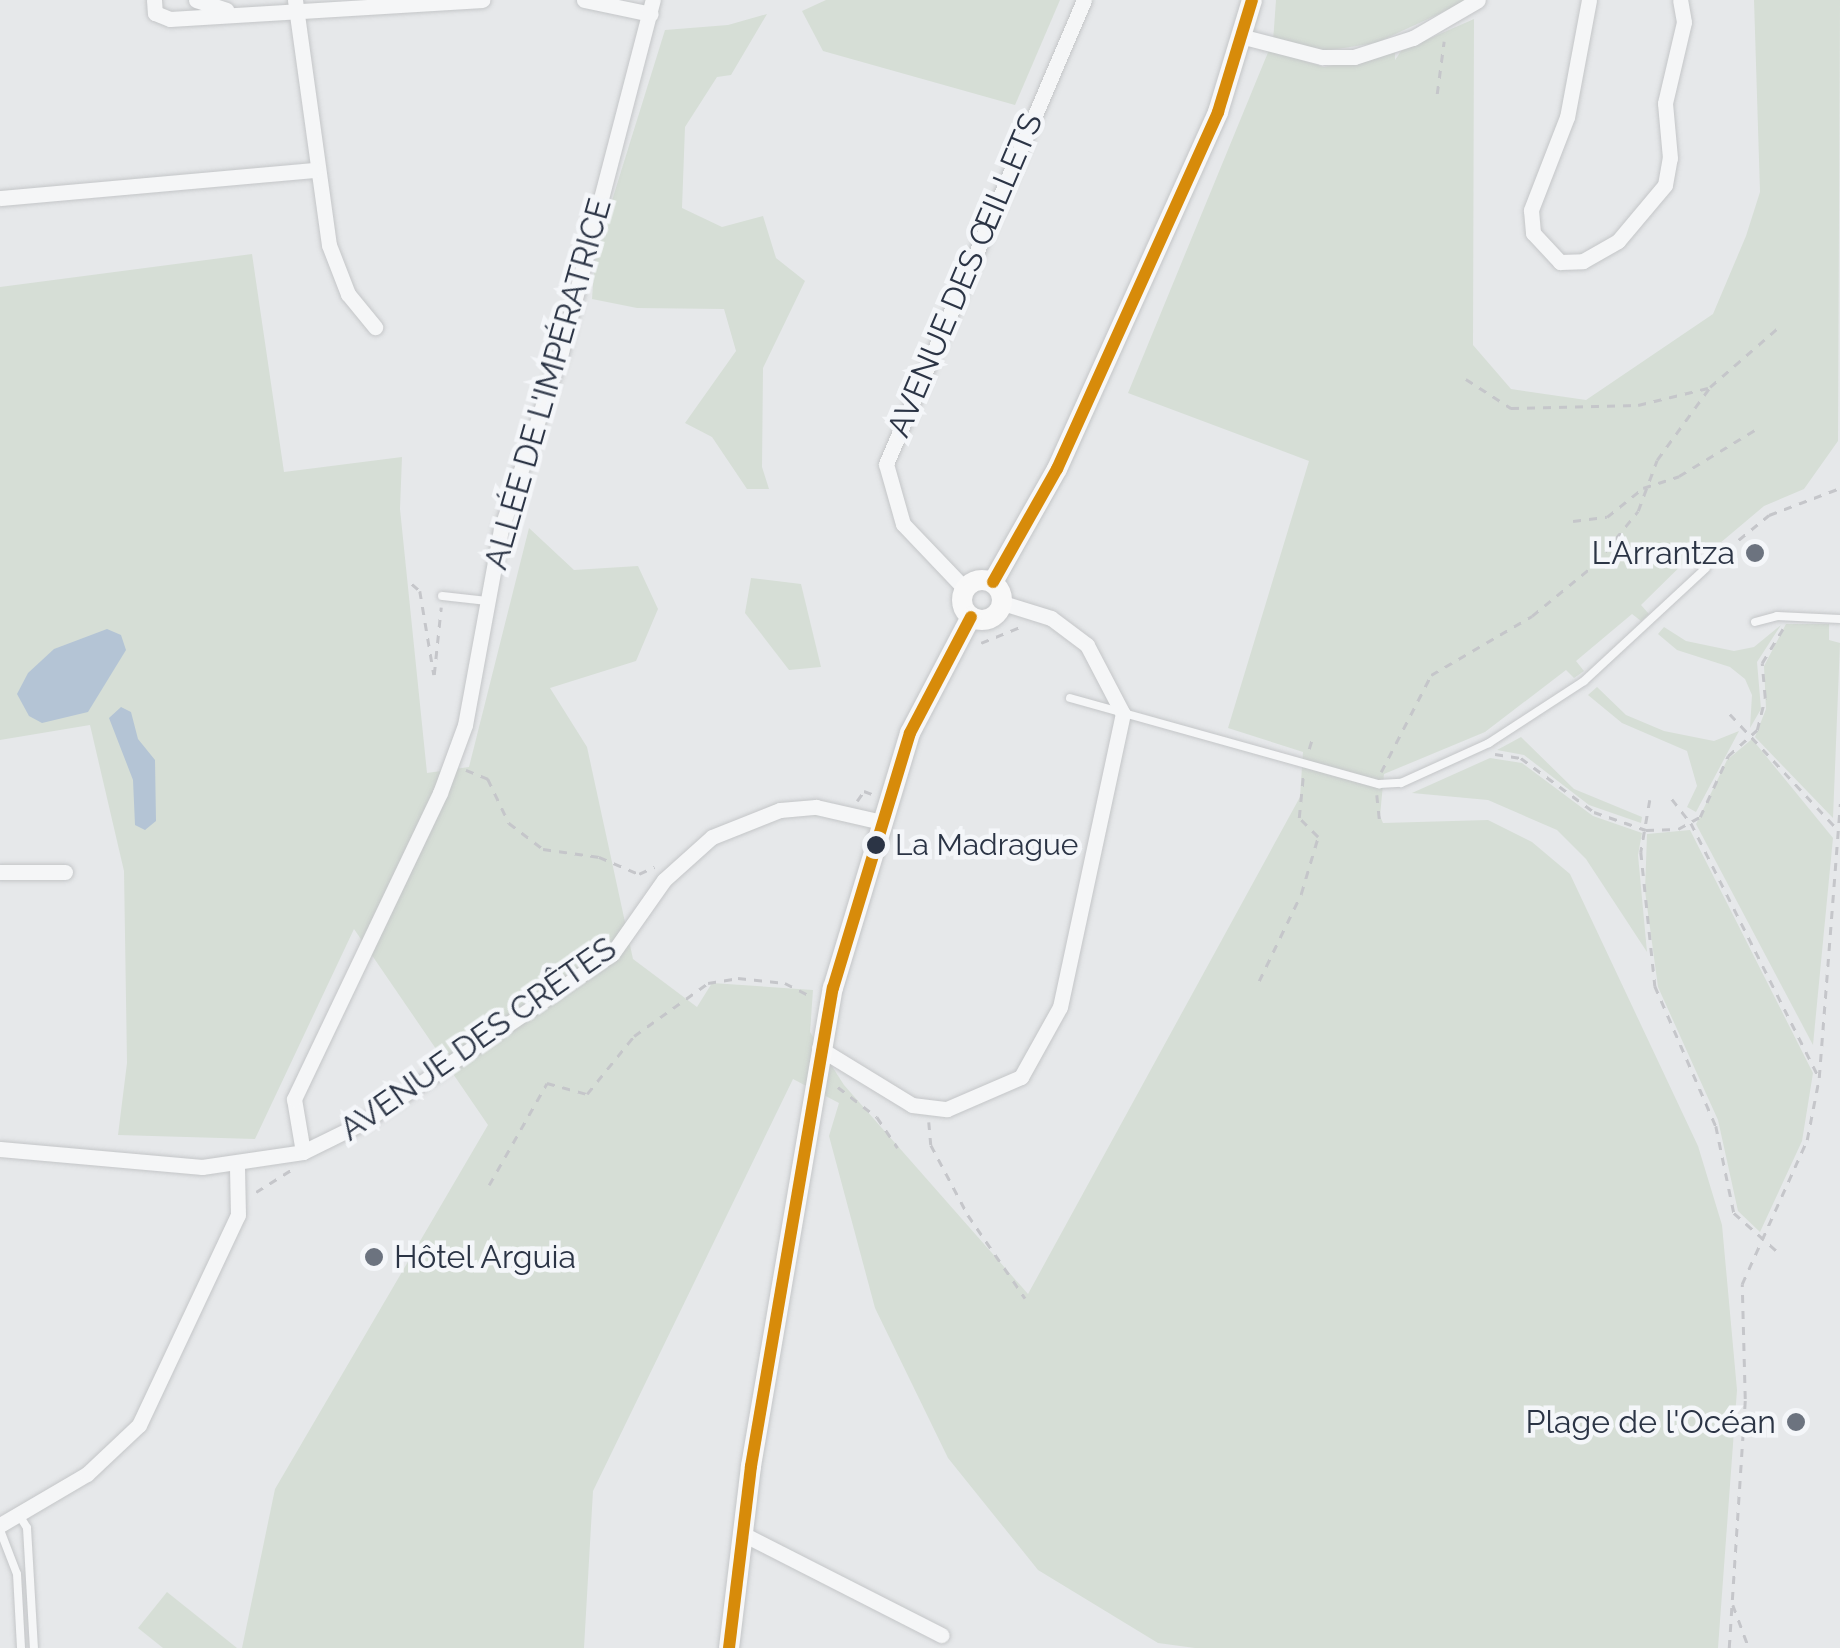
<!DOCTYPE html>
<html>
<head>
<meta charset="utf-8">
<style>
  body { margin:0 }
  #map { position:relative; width:1840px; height:1648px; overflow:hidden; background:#e6e8ea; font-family:Raleway,sans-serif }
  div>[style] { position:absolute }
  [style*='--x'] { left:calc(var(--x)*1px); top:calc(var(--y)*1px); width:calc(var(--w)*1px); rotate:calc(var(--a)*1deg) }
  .green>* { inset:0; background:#d6ded6 }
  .water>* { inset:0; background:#b4c4d5 }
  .path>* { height:2.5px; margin-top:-1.25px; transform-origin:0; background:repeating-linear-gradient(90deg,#c5c6ca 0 8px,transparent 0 16px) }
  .roads { filter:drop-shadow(0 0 2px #c4c6c8) drop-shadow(0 0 2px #c4c6c8) }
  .lane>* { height:8px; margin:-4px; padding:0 4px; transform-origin:4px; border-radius:4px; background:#f5f6f7 }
  .street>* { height:15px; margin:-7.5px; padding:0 7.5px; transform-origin:7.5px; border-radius:7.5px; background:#f5f6f7 }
  .secondary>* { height:20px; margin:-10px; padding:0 10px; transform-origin:10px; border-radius:10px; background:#f8f8f8 }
  .secondary>.ring { margin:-10px; padding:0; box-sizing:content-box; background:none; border:20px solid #f8f8f8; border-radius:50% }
  .bus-1>* { height:12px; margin:-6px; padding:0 6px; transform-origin:6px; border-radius:6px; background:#d78b0a }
  .dots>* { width:28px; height:28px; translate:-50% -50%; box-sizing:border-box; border:5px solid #f4f6f9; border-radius:50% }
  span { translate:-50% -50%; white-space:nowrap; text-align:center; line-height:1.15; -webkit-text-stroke:9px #f4f6f9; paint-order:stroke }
  .bus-label { font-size:30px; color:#2b3445 }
  .left { translate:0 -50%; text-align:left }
  .street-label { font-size:32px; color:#2b3445 }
  .poi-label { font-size:32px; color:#2b3445 }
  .right { translate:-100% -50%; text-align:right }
</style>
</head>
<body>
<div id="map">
  <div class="green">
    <div style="clip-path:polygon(826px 0,1060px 0,1015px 105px,823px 51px,802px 11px)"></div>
    <div style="clip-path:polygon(1276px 0,1469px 0,1376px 43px,1318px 52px,1273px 42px)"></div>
    <div style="clip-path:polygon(1754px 0,1840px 0,1838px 441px,1804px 489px,1764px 506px,1713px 549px,1703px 544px,1641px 605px,1649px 614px,1641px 621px,1632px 614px,1576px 661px,1584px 671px,1574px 678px,1566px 670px,1485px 732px,1384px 774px,1380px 816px,1383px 823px,1488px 820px,1532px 842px,1570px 874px,1698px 1146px,1722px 1225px,1737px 1390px,1718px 1648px,1195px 1648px,1158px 1643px,1038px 1570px,948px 1458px,875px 1308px,829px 1136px,839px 1103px,793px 1079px,593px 1491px,584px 1648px,242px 1648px,275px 1489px,488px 1125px,354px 929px,255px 1139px,118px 1135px,127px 1063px,124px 871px,90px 725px,0 740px,0 287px,252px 254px,284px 472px,402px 457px,400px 509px,427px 773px,469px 767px,529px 528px,574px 570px,638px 566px,658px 609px,636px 661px,550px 688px,587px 747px,633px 959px,697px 1007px,712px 983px,813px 990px,810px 1032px,844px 1085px,1028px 1294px,1300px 797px,1303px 752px,1228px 728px,1309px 461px,1128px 393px,1269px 50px,1324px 67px,1395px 52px,1395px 60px,1401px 51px,1474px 19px,1473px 345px,1511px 389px,1586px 400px,1713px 314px,1746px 236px,1760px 192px)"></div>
    <div style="clip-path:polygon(767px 14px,731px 75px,717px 77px,685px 127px,682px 208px,722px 227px,763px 216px,776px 258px,805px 281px,763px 368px,762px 467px,769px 489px,747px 489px,712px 437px,685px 423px,736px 351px,724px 309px,637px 308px,592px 299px,595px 255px,665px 30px,728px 25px)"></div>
    <div style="clip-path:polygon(751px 578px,801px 584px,821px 667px,789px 670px,745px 613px)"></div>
    <div style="clip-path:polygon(1786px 624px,1829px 624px,1829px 640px,1840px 643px,1833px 818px,1755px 737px,1766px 709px,1764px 666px)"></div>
    <div style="clip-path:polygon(1781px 625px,1757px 662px,1761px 709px,1750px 728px,1752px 695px,1745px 679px,1730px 667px,1677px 650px,1658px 634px,1664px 627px,1686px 641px,1734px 651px,1754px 647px)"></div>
    <div style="clip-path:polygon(1597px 687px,1626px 715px,1664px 731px,1714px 741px,1739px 731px,1696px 812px,1687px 807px,1697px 786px,1687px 751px,1622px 723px,1588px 695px)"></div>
    <div style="clip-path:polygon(1521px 737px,1574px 789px,1642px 817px,1641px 823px,1589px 805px,1524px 755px,1497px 750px)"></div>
    <div style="clip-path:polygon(1752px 739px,1833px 838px,1813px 1045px,1696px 824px,1727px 760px)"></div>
    <div style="clip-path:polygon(1490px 758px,1522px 763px,1593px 816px,1642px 833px,1638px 855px,1647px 952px,1586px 859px,1557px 830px,1488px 800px,1412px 793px)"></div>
    <div style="clip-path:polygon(1690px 830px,1813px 1073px,1802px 1141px,1760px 1232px,1738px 1211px,1718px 1120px,1658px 987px,1645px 891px,1647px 834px)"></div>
    <div style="clip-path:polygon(167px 1592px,237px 1648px,163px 1648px,138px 1628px)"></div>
  </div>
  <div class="water">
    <div style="clip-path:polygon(107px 629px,121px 635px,126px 650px,88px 712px,42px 723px,29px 716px,17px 694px,28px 673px,54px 649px)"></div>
    <div style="clip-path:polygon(121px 707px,131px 712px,138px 739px,155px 760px,156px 821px,145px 830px,135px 825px,133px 780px,109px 718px)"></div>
  </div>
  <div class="path">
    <div style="--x:1437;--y:94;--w:53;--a:-82.5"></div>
    <div style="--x:1466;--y:379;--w:54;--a:32.8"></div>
    <div style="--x:1511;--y:408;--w:127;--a:-1.4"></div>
    <div style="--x:1638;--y:405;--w:72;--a:-13.7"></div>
    <div style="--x:1573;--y:521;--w:34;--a:-7"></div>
    <div style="--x:1607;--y:517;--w:46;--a:-38.9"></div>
    <div style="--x:1643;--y:488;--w:38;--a:-18"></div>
    <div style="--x:1679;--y:476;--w:92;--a:-31.3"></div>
    <div style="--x:1714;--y:560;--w:71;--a:-39.3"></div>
    <div style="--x:1769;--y:515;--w:76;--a:-20.8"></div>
    <div style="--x:412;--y:584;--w:11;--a:41"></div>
    <div style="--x:420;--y:591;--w:85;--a:80.5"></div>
    <div style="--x:434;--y:675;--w:68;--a:-84.1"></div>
    <div style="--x:981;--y:643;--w:42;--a:-22.3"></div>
    <div style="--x:1730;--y:714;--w:158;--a:47"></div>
    <div style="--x:1309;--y:749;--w:14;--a:-73"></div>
    <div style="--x:1495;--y:754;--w:26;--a:9"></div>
    <div style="--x:1521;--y:758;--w:91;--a:36.5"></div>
    <div style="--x:1594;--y:812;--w:55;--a:19.1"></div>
    <div style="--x:1646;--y:830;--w:32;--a:-2"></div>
    <div style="--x:1678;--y:829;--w:25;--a:-29"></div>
    <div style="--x:1700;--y:817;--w:67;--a:-65.3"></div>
    <div style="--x:1728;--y:756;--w:39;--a:-42"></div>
    <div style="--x:1757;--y:730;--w:33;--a:-76"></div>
    <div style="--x:1765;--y:698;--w:35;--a:-95"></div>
    <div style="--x:1762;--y:663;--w:42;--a:-58.6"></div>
    <div style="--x:466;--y:770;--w:24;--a:22"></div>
    <div style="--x:488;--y:779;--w:49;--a:64.5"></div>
    <div style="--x:509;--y:823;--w:43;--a:37.4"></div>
    <div style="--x:543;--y:849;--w:57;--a:8.1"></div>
    <div style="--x:599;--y:857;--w:43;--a:23"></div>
    <div style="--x:639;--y:874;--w:17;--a:-25"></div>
    <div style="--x:1381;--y:772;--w:109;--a:-62.7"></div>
    <div style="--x:1431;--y:675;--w:117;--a:-30.3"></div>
    <div style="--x:1532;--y:616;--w:82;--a:-39.5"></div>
    <div style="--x:1595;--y:564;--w:68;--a:-50.9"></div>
    <div style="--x:1638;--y:511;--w:54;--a:-69.6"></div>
    <div style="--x:1657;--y:460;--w:90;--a:-54"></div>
    <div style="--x:1710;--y:387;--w:91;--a:-41"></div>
    <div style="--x:1377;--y:795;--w:28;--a:84"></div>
    <div style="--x:1672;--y:799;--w:31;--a:52"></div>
    <div style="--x:1691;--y:823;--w:283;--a:63.3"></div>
    <div style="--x:1650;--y:800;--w:53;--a:99.8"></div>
    <div style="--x:1641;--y:852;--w:135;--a:84"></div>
    <div style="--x:1655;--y:986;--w:153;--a:66.5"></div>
    <div style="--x:1716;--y:1126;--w:89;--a:78.3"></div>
    <div style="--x:1734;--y:1213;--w:59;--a:41.6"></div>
    <div style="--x:857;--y:801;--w:12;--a:-55"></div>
    <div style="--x:864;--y:791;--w:9;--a:21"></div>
    <div style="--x:1259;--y:981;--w:97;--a:-64.2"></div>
    <div style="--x:1301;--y:894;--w:59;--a:-73.4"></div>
    <div style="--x:1318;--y:837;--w:27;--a:-135"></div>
    <div style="--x:1299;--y:818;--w:41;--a:-84.4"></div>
    <div style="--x:838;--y:1087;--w:49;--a:37.6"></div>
    <div style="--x:877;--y:1117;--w:37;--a:56"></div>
    <div style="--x:929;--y:1122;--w:23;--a:85"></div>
    <div style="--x:931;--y:1145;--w:79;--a:62.1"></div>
    <div style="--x:968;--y:1215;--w:101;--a:55.5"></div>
    <div style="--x:489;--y:1185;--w:117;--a:-60.4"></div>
    <div style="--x:547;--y:1083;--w:41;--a:15.4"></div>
    <div style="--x:587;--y:1094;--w:75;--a:-51"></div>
    <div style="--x:634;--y:1036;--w:91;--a:-35.6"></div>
    <div style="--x:708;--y:983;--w:30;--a:-9"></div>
    <div style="--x:738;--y:978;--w:47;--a:6.1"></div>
    <div style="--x:785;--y:983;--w:31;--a:27"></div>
    <div style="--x:256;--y:1192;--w:41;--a:-32.2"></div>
    <div style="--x:1733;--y:1605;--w:46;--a:69.6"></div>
    <div style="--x:1729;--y:1648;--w:250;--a:-86.3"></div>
    <div style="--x:1745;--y:1399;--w:115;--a:-91.5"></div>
    <div style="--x:1742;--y:1284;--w:158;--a:-65.7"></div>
    <div style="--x:1807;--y:1140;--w:63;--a:-79"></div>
    <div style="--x:1819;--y:1078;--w:275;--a:-85.6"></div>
  </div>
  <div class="roads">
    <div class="lane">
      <div style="--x:442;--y:596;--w:46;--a:6.2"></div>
      <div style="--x:1755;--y:622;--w:23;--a:-15"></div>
      <div style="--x:1777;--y:616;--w:63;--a:2.7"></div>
      <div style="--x:1070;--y:698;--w:321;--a:15.6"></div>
      <div style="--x:1379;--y:784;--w:22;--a:-3"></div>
      <div style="--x:1401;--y:783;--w:97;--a:-24.4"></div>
      <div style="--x:1489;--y:743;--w:113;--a:-33.1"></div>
      <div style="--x:1584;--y:681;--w:166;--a:-42.8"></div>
      <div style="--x:19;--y:1515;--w:15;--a:58"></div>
      <div style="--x:27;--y:1528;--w:120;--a:86.7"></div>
      <div style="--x:0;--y:1530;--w:47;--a:68.9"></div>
      <div style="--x:17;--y:1574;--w:74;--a:86.9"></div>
    </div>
    <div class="street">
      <div style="--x:154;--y:0;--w:13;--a:86"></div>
      <div style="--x:155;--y:13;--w:16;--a:22"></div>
      <div style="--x:170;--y:19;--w:313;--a:-3.5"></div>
      <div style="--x:196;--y:0;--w:32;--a:18"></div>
      <div style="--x:295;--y:0;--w:247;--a:82.1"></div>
      <div style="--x:329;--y:245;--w:53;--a:68.8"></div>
      <div style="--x:348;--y:294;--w:43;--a:50.7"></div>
      <div style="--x:584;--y:0;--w:68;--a:11.8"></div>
      <div style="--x:1589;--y:0;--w:119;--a:100.6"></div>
      <div style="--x:1567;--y:117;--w:100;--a:111.2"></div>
      <div style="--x:1531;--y:210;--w:23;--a:85"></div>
      <div style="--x:1533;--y:233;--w:40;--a:47"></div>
      <div style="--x:1560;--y:262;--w:23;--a:-2"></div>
      <div style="--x:1583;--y:261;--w:40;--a:-29.7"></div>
      <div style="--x:1618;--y:241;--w:73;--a:-50"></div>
      <div style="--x:1665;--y:185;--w:27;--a:-80"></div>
      <div style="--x:1670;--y:158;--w:55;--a:-95.2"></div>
      <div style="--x:1665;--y:103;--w:83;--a:-76.8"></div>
      <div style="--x:1684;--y:22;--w:22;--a:-100"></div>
      <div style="--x:1244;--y:37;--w:81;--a:14.4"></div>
      <div style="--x:1322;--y:57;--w:32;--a:0"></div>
      <div style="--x:1354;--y:57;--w:62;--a:-17.9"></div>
      <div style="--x:1413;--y:38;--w:75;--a:-30.3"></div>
      <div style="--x:0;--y:198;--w:316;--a:-5.1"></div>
      <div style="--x:965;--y:589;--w:90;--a:-133.6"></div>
      <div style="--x:903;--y:524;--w:62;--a:-105.8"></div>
      <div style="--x:886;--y:464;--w:504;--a:-66.89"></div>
      <div style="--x:0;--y:872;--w:65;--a:0"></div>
      <div style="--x:819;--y:1048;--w:109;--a:31.5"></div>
      <div style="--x:912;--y:1105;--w:35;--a:7"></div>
      <div style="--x:947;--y:1109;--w:81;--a:-23.4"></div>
      <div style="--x:1021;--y:1077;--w:80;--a:-60.9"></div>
      <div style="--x:1060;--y:1007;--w:300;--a:-77.9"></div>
      <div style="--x:1123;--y:714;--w:78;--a:-117.6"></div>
      <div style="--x:1087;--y:645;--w:45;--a:-143.1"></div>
      <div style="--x:1051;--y:618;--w:50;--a:-162.6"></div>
      <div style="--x:0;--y:1149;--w:203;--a:5.1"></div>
      <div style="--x:202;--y:1167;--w:102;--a:-8.4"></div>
      <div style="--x:303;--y:1152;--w:66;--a:-26.2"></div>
      <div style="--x:362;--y:1123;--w:302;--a:-34.1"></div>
      <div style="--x:612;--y:954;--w:90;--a:-54.9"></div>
      <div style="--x:664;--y:880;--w:64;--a:-41.9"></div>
      <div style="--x:712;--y:837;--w:73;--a:-21.7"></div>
      <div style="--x:780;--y:810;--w:36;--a:-5"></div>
      <div style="--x:816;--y:807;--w:68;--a:12.8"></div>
      <div style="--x:303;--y:1152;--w:54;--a:-99.6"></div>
      <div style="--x:294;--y:1099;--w:339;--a:-64.5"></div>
      <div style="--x:440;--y:793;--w:72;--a:-69.8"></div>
      <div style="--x:465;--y:725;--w:199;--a:-79.6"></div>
      <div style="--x:501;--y:529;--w:187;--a:-71.3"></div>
      <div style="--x:561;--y:352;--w:364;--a:-75.4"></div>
      <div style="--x:0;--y:1525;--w:101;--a:-30.4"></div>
      <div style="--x:87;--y:1474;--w:71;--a:-43.3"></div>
      <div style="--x:139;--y:1425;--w:232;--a:-64.8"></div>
      <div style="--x:238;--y:1215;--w:49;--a:-91.2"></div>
      <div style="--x:741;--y:1533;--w:225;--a:27"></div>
    </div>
    <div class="secondary">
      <div class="ring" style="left:962px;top:580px;width:20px;height:20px"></div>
      <div style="--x:993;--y:582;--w:130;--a:-60.5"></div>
      <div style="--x:1057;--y:469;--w:392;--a:-65.7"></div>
      <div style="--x:1218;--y:112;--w:117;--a:-73.1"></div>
      <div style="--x:729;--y:1648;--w:183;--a:-83.1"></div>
      <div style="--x:751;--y:1466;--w:485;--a:-80.3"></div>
      <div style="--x:833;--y:988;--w:266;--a:-73.2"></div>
      <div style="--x:910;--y:733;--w:131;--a:-62.3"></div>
    </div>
  </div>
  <div class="bus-1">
    <div style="--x:993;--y:582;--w:130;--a:-60.5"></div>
    <div style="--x:1057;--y:469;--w:392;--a:-65.7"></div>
    <div style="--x:1218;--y:112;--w:117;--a:-73.1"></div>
    <div style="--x:729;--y:1648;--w:183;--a:-83.1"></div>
    <div style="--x:751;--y:1466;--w:485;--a:-80.3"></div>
    <div style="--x:833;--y:988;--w:266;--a:-73.2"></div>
    <div style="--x:910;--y:733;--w:131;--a:-62.3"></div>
  </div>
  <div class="dots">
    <div style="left:1755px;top:553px;background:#6c737f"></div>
    <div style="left:876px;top:845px;background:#2b3445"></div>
    <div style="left:374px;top:1257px;background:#6c737f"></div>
    <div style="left:1796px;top:1422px;background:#6c737f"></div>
  </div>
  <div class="bus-label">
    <span class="left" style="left:895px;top:845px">La Madrague</span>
  </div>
  <div class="street-label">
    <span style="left:965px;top:275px;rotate:-67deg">AVENUE DES ŒILLETS</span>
    <span style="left:548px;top:384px;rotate:-74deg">ALLÉE DE L'IMPÉRATRICE</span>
    <span style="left:478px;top:1039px;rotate:-35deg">AVENUE DES CRÊTES</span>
  </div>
  <div class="poi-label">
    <span class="right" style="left:1735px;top:553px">L'Arrantza</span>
    <span class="left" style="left:394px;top:1257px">Hôtel Arguia</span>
    <span class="right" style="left:1776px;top:1422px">Plage de l'Océan</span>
  </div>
</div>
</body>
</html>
